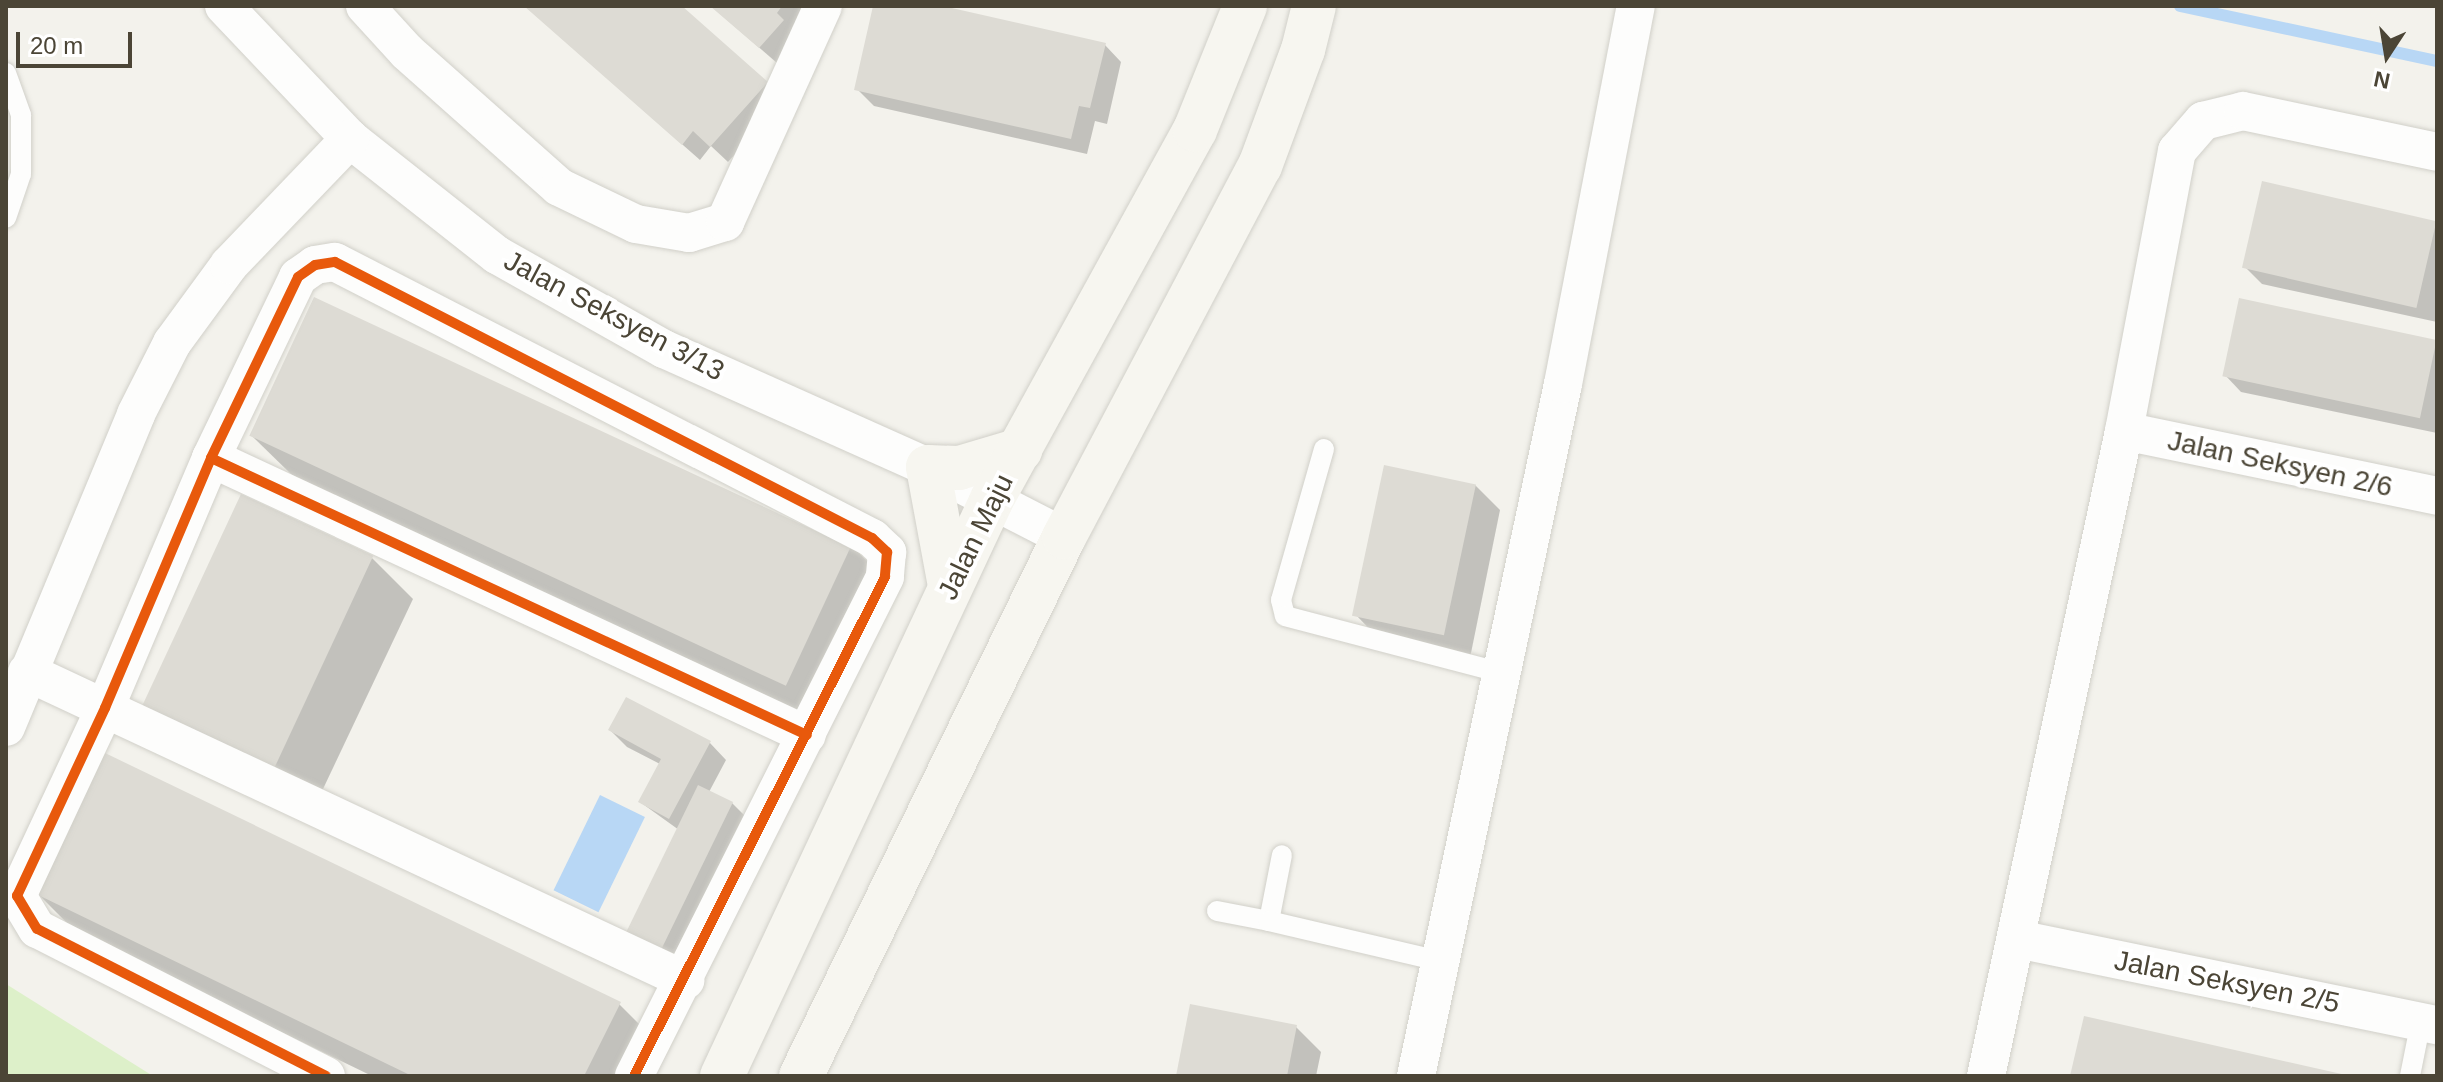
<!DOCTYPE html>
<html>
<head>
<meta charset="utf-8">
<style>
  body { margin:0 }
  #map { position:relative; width:2443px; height:1082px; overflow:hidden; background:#f3f2ec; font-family:Arial,sans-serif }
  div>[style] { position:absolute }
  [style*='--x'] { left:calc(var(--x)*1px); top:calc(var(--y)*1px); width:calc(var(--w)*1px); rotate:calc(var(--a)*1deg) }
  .green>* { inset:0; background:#ddf0c9 }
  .water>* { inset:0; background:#b8d7f5; transform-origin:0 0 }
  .shadow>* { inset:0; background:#0003 }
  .stream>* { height:12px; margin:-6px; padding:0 6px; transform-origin:6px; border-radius:6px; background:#b8d7f5 }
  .building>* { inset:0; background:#dddbd4; transform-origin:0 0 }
  .roads { filter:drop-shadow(0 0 2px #d1d0c9) drop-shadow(0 0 2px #d1d0c9) }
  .lane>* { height:20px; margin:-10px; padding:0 10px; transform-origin:10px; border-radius:10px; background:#fdfdfc }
  .street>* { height:38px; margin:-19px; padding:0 19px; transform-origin:19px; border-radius:19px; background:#fdfdfc }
  .secondary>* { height:44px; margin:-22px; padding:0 22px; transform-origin:22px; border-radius:22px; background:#f7f6f0 }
  .cycleway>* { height:10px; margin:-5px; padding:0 5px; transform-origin:5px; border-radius:5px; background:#e8590c }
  span { translate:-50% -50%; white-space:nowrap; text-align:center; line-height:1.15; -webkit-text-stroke:8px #fff; paint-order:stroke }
  .street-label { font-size:28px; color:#4b4536 }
  .frame { position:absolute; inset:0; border:8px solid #4b4536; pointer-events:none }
  .north { position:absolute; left:2347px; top:16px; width:80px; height:80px; -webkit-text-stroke:6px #fff; paint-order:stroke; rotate:192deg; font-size:22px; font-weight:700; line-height:32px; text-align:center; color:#4b4536 }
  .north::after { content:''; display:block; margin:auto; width:28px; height:36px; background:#4b4536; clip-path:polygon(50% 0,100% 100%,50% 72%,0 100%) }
  .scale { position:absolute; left:16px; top:32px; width:116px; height:36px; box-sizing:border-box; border:4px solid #4b4536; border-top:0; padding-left:10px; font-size:24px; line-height:28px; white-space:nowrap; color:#4b4536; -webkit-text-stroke:6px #fff; paint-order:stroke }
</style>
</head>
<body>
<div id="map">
  <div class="green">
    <div style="clip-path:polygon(6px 984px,153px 1076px,6px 1076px)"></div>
  </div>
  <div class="water">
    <div style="left:600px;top:795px;width:50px;height:106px;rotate:26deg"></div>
  </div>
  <div class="shadow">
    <div style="clip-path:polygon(525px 6px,679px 6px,784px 100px,728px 162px,711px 146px,700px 160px)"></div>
    <div style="clip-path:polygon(711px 6px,813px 6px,777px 63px)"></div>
    <div style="clip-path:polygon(876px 6px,933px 6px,1105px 45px,1121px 62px,1107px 124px,1095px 121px,1087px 154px,874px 106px,857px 89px)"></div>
    <div style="clip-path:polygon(2437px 222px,2437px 322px,2262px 284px,2245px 267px)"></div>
    <div style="clip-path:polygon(2437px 342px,2437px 433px,2241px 392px,2225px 375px)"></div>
    <div style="clip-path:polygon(252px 436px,851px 545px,892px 586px,816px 731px,294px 477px)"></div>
    <div style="clip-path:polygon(1475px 485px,1500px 510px,1470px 658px,1380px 640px,1356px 615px)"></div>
    <div style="clip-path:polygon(372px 558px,413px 599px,314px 808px,184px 747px)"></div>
    <div style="clip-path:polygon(610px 730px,710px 743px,726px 760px,709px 792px,732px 803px,757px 828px,683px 983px,650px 967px,679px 830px,640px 802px,660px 764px,627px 747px)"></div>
    <div style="clip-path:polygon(36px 892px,619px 1004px,660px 1045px,645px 1076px,372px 1076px,77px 933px)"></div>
    <div style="clip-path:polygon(1296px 1027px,1321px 1052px,1316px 1076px,1178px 1076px)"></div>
  </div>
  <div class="stream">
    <div style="--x:2180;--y:6;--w:263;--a:12.1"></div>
  </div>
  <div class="building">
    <div style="clip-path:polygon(524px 6px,682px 6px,768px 82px,710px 147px,693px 131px,682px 145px)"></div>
    <div style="clip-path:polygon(710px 6px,782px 6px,777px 13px,784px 20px,759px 48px)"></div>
    <div style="clip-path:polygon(873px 6px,943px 6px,1106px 43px,1090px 108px,1079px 106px,1071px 139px,854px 90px)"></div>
    <div style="left:2262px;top:181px;width:179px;height:89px;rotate:13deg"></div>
    <div style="left:314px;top:297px;width:592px;height:153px;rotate:25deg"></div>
    <div style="left:2239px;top:298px;width:202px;height:80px;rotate:12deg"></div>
    <div style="left:1384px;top:465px;width:94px;height:154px;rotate:12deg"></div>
    <div style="left:241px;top:494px;width:146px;height:234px;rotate:25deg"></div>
    <div style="clip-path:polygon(626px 697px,711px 741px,669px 819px,638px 802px,661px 759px,608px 730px)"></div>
    <div style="clip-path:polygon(103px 752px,621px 1002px,584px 1076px,412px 1076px,34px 893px)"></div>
    <div style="left:698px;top:785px;width:39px;height:175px;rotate:26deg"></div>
    <div style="clip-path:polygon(1190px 1004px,1297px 1025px,1287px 1076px,1176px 1076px)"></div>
    <div style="clip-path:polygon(2084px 1016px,2346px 1075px,2346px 1076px,2070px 1076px)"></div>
  </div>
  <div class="roads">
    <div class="lane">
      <div style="--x:6;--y:73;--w:45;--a:70.3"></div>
      <div style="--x:21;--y:115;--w:59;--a:90"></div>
      <div style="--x:21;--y:174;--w:46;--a:108.8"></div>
      <div style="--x:1324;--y:449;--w:157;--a:105.9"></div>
      <div style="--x:1281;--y:600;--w:16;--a:76"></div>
      <div style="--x:1285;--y:616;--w:224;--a:14.7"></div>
      <div style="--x:1217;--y:911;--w:53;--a:10.9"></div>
      <div style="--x:1269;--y:921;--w:67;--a:-78.9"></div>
      <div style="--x:1269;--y:921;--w:176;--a:13.2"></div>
      <div style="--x:2410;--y:1076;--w:56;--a:-78.7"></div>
    </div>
    <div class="street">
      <div style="--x:224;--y:6;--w:183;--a:46.5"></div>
      <div style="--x:350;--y:139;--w:187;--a:38.3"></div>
      <div style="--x:497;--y:255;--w:192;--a:29.4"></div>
      <div style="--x:664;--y:349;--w:289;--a:24.1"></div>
      <div style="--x:928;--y:467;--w:153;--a:27.2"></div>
      <div style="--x:365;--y:6;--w:62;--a:47.6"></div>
      <div style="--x:407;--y:52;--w:203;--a:41.6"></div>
      <div style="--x:559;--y:187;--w:85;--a:25.7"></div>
      <div style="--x:636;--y:224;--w:54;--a:9.6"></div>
      <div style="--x:689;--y:233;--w:38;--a:-17"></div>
      <div style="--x:725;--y:222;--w:237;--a:-65.6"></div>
      <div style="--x:2124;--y:431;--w:320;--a:11.7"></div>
      <div style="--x:211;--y:458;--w:201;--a:-64.3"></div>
      <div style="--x:298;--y:277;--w:21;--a:-35"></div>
      <div style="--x:315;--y:265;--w:20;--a:-9"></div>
      <div style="--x:335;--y:262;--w:604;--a:27.2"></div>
      <div style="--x:872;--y:538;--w:21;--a:43"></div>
      <div style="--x:887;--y:552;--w:25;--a:95"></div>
      <div style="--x:885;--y:577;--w:559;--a:116.7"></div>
      <div style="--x:27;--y:672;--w:727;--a:25.08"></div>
      <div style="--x:6;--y:727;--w:339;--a:-67.4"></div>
      <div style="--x:136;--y:414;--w:80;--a:-63.1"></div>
      <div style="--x:172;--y:343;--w:97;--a:-53.8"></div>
      <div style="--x:229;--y:265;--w:175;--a:-46.2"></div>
      <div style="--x:2017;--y:939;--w:429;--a:11.6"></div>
      <div style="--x:326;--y:1076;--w:324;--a:-153"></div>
      <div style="--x:37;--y:929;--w:39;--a:-121"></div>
      <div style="--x:17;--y:896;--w:208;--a:-64.9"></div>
      <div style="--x:105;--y:708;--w:272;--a:-67"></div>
      <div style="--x:211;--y:458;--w:657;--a:24.93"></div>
      <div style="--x:1416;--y:1076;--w:707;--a:-78.01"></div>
      <div style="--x:1563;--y:384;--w:385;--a:-79.1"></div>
      <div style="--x:1986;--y:1076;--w:660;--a:-77.92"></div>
      <div style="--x:2124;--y:431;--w:285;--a:-79.3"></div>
      <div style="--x:2177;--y:151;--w:40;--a:-49"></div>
      <div style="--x:2203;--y:121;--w:41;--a:-14"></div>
      <div style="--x:2243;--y:111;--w:198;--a:11.9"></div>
    </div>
    <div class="secondary">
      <div style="--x:950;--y:586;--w:121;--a:-100.5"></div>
      <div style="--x:928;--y:467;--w:31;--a:2"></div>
      <div style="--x:959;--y:468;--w:64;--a:-16.4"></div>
      <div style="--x:722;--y:1076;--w:637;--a:-64.92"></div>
      <div style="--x:992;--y:499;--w:421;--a:-61.2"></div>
      <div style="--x:1195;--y:130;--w:134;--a:-68"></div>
      <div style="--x:801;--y:1076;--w:600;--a:-63.99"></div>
      <div style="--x:1064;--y:537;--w:420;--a:-62.2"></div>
      <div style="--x:1260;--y:166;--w:124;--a:-69.7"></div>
      <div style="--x:1303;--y:50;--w:45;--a:-76"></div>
    </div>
  </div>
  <div class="cycleway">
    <div style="--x:211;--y:458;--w:201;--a:-64.3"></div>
    <div style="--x:298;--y:277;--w:21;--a:-35"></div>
    <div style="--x:315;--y:265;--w:20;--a:-9"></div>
    <div style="--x:335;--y:262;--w:604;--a:27.2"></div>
    <div style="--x:872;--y:538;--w:21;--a:43"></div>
    <div style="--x:887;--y:552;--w:25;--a:95"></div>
    <div style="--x:885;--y:577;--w:559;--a:116.7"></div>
    <div style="--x:326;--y:1076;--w:324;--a:-153"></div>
    <div style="--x:37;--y:929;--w:39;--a:-121"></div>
    <div style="--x:17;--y:896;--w:208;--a:-64.9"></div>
    <div style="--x:105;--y:708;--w:272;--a:-67"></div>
    <div style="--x:211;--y:458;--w:657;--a:24.93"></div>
  </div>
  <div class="street-label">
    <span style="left:614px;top:316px;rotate:28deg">Jalan Seksyen 3/13</span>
    <span style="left:2280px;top:464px;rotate:12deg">Jalan Seksyen 2/6</span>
    <span style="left:976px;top:537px;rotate:-64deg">Jalan Maju</span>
    <span style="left:2227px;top:982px;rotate:11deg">Jalan Seksyen 2/5</span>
  </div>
  <div class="frame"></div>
  <div class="north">N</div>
  <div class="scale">20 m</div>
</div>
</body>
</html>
